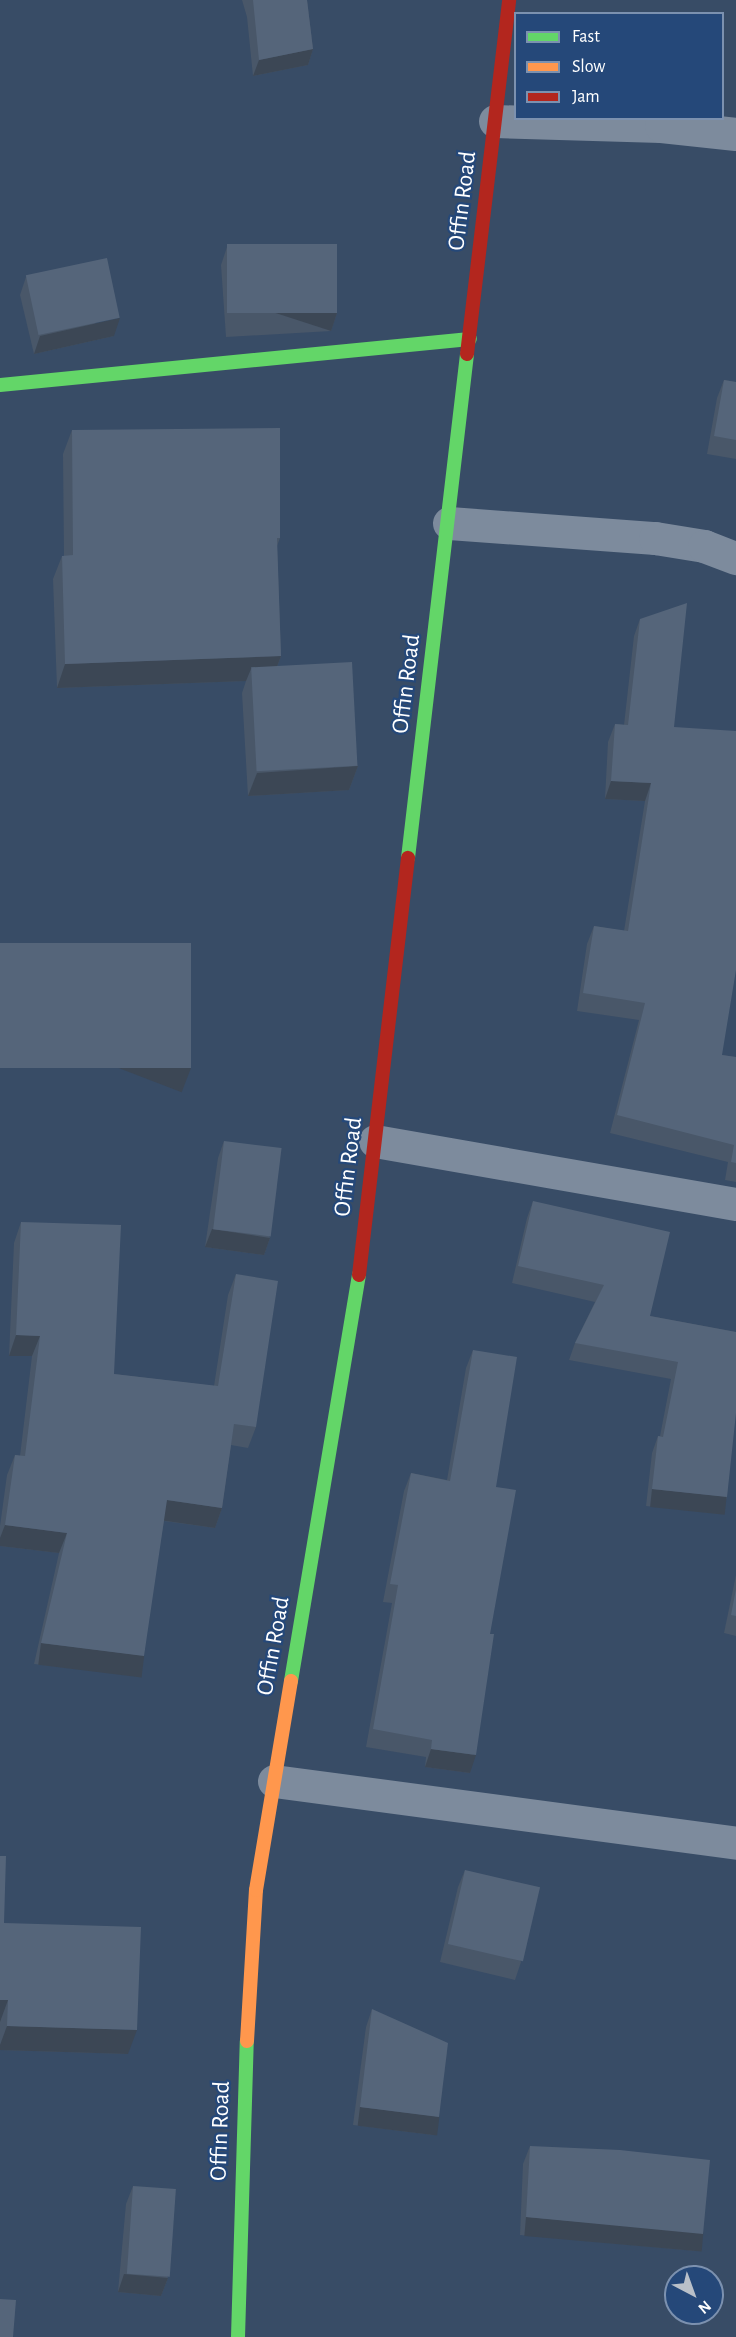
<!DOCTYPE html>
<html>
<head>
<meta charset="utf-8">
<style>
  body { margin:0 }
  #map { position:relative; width:736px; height:2337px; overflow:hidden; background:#384c66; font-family:"Alegreya Sans",sans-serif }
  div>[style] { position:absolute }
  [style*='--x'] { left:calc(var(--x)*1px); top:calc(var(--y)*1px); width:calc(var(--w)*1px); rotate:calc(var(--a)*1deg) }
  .street>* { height:33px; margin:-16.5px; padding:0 16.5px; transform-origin:16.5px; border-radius:16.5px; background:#7d8b9d }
  .fast>* { height:14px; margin:-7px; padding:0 7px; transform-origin:7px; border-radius:7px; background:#63d668 }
  .slow>* { height:14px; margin:-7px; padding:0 7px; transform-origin:7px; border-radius:7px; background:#ff974d }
  .jam>* { height:14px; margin:-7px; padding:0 7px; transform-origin:7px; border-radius:7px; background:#b3261e }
  .wall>* { inset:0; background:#495769 }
  .shaded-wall>* { inset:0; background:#3c4755; transform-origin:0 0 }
  .building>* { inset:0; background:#55657a; transform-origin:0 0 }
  span { translate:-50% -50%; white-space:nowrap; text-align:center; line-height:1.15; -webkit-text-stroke:4.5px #254879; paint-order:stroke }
  .street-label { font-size:24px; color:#fff }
  .legend { position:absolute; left:514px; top:12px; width:210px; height:108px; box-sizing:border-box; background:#254879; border:2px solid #7c91af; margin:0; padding:8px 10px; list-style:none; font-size:18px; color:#fff }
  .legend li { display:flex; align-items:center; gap:12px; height:30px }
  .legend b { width:30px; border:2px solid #7c91af }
  .north { position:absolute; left:664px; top:2265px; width:60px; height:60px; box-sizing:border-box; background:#254879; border:2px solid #7c91af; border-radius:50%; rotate:139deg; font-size:16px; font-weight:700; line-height:24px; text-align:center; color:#fff }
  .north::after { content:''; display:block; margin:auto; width:21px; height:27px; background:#b9c0c9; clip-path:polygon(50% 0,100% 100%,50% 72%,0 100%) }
</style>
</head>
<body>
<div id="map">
  <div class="street">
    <div style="--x:495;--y:121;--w:166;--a:1.7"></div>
    <div style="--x:661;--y:126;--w:75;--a:6.1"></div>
    <div style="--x:449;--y:523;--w:207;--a:4.2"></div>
    <div style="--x:655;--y:538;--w:50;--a:9.3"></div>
    <div style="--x:704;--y:546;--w:34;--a:21"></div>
    <div style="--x:375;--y:1141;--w:366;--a:9.9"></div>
    <div style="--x:274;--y:1781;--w:466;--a:7.6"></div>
  </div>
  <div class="fast">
    <div style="--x:0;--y:385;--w:472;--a:-5.6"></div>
    <div style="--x:408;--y:858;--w:507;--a:-83.32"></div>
    <div style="--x:291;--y:1681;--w:412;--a:-80.5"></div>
    <div style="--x:238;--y:2337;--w:296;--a:-88.3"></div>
  </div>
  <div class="slow">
    <div style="--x:247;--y:2041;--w:151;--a:-86.6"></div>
    <div style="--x:256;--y:1890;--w:212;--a:-80.5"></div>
  </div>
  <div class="jam">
    <div style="--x:467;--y:354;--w:356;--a:-83.2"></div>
    <div style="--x:359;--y:1275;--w:420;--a:-83.3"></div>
  </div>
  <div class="wall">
    <div style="clip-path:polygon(242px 0,307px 0,313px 49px,308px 65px,253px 76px,247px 17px)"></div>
    <div style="clip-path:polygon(227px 247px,337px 313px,331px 331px,226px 337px,221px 265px)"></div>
    <div style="clip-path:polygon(26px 277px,114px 336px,34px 354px,20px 295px)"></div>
    <div style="clip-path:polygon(724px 380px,736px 382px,736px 459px,707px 454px,717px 398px)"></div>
    <div style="clip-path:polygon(72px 430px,280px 538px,277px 546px,281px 656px,277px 667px,358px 766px,349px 790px,248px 796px,242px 693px,246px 681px,57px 688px,53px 579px,62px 556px,64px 556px,63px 454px)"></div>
    <div style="clip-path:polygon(640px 619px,674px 727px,722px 1055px,736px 1057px,736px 1182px,725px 1180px,728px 1162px,610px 1133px,639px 1020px,577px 1011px,587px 944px,594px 926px,624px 931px,645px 801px,605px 799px,608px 742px,615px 724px,624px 725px,634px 636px)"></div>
    <div style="clip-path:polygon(224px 1141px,270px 1238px,264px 1255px,205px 1247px,218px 1158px)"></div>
    <div style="clip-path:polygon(533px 1201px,650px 1316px,736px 1332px,727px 1497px,721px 1514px,646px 1506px,652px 1453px,658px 1436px,660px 1436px,671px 1379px,569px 1360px,575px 1343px,595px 1302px,512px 1283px,527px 1218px)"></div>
    <div style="clip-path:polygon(21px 1222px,114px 1374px,214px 1386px,228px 1295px,236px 1274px,256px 1427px,248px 1448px,231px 1445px,222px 1508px,215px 1528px,164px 1521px,137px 1676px,34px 1664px,59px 1553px,0 1546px,0 1526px,7px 1475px,15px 1455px,20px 1456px,32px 1356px,9px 1356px,14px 1243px)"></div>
    <div style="clip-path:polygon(473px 1350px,496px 1487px,490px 1634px,470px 1773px,425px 1767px,426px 1757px,366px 1747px,392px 1603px,383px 1602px,404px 1491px,411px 1473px,447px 1480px,466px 1368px)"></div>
    <div style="clip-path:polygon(736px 1575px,736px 1636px,724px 1633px)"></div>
    <div style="clip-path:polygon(0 1856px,4px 1923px,128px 2054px,0 2050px)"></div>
    <div style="clip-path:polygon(465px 1870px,521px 1962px,515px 1980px,440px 1962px,458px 1887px)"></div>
    <div style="clip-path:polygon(372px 2009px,439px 2117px,433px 2135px,353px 2125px,366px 2027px)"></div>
    <div style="clip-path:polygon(530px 2146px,703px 2234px,697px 2251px,520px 2235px,523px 2164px)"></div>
    <div style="clip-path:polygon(133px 2186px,168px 2278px,161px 2296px,118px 2292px,126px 2204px)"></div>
  </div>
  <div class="shaded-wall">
    <div style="clip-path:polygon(313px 49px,308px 65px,253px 76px,259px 60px)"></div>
    <div style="left:337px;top:313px;width:19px;height:105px;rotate:108deg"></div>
    <div style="clip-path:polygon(120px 318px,114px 336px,34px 354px,40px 336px)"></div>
    <div style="clip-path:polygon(281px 656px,272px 680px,251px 669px,246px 681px,57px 688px,65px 664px)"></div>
    <div style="clip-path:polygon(358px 766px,349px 790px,248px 796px,257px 773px)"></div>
    <div style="clip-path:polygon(611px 781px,651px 783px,645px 801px,605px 799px)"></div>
    <div style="left:191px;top:1068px;width:26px;height:191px;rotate:111deg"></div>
    <div style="clip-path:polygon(212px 1229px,270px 1238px,264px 1255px,205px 1247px)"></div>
    <div style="clip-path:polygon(16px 1335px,40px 1336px,32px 1356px,9px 1356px)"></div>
    <div style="left:652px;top:1489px;width:75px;height:18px;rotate:6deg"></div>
    <div style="clip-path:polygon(167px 1500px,222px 1508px,215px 1528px,159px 1520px)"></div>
    <div style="clip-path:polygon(5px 1525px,67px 1533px,59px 1553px,0 1546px,0 1538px)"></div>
    <div style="left:41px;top:1643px;width:104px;height:22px;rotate:7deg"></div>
    <div style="clip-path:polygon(431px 1749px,476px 1755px,470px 1773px,425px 1767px)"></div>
    <div style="clip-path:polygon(0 2000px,8px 2000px,0 2022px)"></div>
    <div style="clip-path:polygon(7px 2026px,137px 2030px,128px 2054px,0 2050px,0 2045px)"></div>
    <div style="left:360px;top:2107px;width:80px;height:19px;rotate:7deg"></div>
    <div style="left:526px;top:2217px;width:178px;height:19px;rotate:5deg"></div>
    <div style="clip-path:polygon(124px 2274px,168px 2278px,161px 2296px,118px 2292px)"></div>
  </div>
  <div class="building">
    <div style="clip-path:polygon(253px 0,307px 0,313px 49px,259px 60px)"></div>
    <div style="left:337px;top:244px;width:69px;height:110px;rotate:90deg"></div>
    <div style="left:107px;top:258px;width:61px;height:83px;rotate:78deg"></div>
    <div style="clip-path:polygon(724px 380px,736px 382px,736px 440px,714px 436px)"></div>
    <div style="clip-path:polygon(280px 428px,280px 538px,277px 538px,281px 656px,65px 664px,62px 556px,73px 555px,72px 430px)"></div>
    <div style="clip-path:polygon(687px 603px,674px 727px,736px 731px,736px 970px,722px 1055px,736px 1057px,736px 1163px,731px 1162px,734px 1145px,617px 1115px,645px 1003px,583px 993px,594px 926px,628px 931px,651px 783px,611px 781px,615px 724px,628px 725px,640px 619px)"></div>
    <div style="left:352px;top:662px;width:104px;height:101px;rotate:87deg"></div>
    <div style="left:191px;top:943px;width:125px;height:191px;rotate:90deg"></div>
    <div style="left:224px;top:1141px;width:58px;height:89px;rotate:7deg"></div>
    <div style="clip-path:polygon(533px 1201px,670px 1232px,650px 1316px,736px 1332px,736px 1413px,727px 1497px,652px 1489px,658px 1436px,663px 1437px,678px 1362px,575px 1343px,604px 1285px,518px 1266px)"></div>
    <div style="clip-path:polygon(21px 1222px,121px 1225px,114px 1374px,218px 1386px,236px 1274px,278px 1281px,256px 1427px,234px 1424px,222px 1508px,167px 1500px,144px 1656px,41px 1643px,67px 1533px,5px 1525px,15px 1455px,25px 1456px,40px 1336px,16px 1335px)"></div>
    <div style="clip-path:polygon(473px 1350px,517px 1357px,496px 1487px,516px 1490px,490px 1634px,494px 1634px,476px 1755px,431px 1749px,432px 1740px,373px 1729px,398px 1585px,390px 1584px,411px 1473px,450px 1481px)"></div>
    <div style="clip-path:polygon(736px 1589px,736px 1616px,731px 1615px)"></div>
    <div style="clip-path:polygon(0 1856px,6px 1856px,4px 1923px,141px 1927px,137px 2030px,7px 2026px,8px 2000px,0 2000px)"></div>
    <div style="left:465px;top:1870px;width:77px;height:76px;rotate:13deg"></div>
    <div style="clip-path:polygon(372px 2009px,448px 2043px,439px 2117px,360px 2107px)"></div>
    <div style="clip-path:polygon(530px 2146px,620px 2150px,710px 2160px,703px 2234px,526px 2217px)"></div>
    <div style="left:133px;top:2186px;width:43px;height:88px;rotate:4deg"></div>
    <div style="clip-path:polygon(0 2299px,16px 2300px,13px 2337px,0 2337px)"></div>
  </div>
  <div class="street-label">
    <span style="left:463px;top:201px;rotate:-83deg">Offin Road</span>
    <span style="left:407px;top:684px;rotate:-83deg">Offin Road</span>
    <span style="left:349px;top:1167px;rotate:-83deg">Offin Road</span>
    <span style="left:274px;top:1646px;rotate:-80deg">Offin Road</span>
    <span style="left:221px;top:2131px;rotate:-88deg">Offin Road</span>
  </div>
  <ul class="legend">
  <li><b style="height:8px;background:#63d668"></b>Fast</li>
  <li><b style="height:8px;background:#ff974d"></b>Slow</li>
  <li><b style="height:8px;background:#b3261e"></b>Jam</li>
  </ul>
  <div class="north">N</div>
</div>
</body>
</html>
